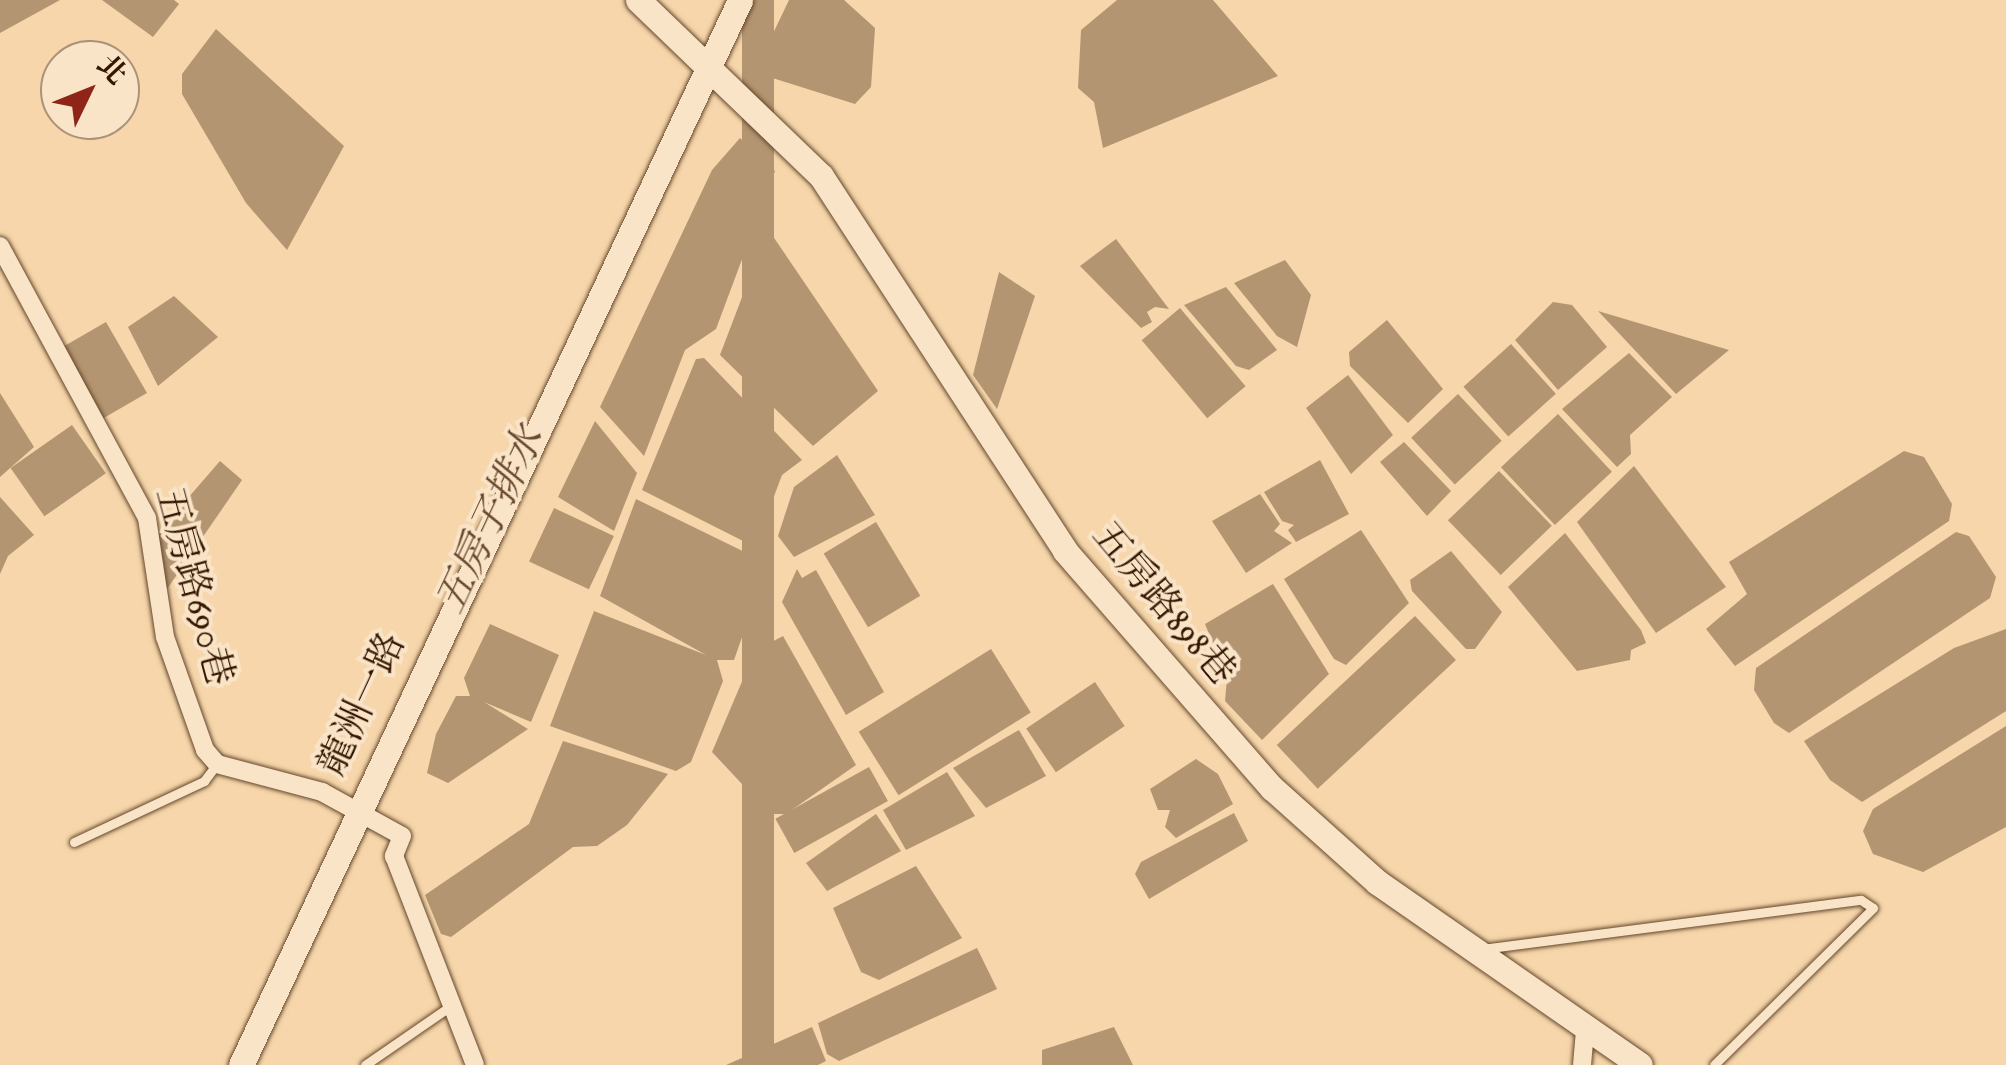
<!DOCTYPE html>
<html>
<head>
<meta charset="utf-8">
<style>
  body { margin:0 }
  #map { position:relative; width:2006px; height:1065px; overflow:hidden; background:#f6d6aa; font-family:"IM FELL English","Noto Serif TC",serif }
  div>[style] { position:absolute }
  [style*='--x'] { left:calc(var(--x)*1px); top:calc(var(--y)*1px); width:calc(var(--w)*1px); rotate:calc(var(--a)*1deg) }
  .water>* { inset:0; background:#b49571; transform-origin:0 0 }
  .roads { filter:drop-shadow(0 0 2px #65472b) drop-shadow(0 0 2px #65472b) }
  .lane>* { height:9px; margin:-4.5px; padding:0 4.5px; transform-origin:4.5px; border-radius:4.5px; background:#f9e4c8 }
  .street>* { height:18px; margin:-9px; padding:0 9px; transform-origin:9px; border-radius:9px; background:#f9e4c8 }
  .secondary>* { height:25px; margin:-12.5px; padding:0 12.5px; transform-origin:12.5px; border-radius:12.5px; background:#f9e4c8 }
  span { translate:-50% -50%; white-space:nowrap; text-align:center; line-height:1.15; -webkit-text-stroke:8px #f9e4c8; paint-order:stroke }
  .street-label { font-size:38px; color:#351701 }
  .water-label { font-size:40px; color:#68492e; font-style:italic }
  .north { position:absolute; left:40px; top:40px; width:100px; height:100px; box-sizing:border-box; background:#f9e4c8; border:2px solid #ab9278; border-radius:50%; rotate:47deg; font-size:28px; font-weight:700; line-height:40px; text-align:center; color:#351701 }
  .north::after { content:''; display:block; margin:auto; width:35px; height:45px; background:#8f2418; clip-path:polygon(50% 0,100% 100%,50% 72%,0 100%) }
</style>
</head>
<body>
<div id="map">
  <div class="water">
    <div style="clip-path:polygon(0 0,60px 0,0 33px)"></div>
    <div style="clip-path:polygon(102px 0,174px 0,179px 4px,153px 37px)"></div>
    <div style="left:742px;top:0;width:32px;height:1176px"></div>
    <div style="clip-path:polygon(789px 0,844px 0,875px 28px,871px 87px,855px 104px,763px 75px,758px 65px)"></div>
    <div style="clip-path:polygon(1117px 0,1213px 0,1278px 76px,1103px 148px,1094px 102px,1078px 88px,1081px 30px)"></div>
    <div style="clip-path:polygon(216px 29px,344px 146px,287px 250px,246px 203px,182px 94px,182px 74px)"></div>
    <div style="clip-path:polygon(740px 138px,775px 171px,716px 329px,685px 350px,644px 456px,600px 407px,712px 170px)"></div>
    <div style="clip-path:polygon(768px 229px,878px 391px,813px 446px,720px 355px)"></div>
    <div style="clip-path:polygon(1116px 239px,1169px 309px,1155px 307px,1147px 312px,1152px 322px,1141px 328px,1080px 266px)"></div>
    <div style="clip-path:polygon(1285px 260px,1311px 295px,1297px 347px,1277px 336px,1234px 283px)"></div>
    <div style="clip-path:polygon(999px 272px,1035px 296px,997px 409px,973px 375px)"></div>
    <div style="clip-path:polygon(1226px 287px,1277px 350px,1249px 370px,1236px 366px,1184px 305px)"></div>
    <div style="clip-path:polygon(174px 296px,218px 337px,158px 386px,128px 327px)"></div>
    <div style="clip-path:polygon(1553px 302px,1572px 305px,1607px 347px,1558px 390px,1515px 340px)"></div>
    <div style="left:1180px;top:308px;width:102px;height:50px;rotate:50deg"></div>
    <div style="clip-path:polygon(1598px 311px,1729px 350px,1676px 394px)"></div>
    <div style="clip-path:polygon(1387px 320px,1443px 389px,1408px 423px,1350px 366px,1349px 352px)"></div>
    <div style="left:106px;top:322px;width:82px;height:56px;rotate:60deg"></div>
    <div style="left:1511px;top:344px;width:67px;height:64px;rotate:48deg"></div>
    <div style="clip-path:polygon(1629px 353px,1672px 397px,1630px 435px,1631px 454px,1617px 467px,1562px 409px)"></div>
    <div style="clip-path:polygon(704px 358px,802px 460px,782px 475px,755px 547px,642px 490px,696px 359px)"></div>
    <div style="clip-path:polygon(1348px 375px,1393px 435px,1351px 474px,1306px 408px)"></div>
    <div style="clip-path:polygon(0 393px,34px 447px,0 477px)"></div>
    <div style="left:1458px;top:394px;width:64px;height:64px;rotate:47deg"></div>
    <div style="left:1558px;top:414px;width:79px;height:78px;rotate:47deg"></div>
    <div style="clip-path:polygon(595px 421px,637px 473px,614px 531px,558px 497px)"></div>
    <div style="left:72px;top:425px;width:59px;height:75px;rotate:55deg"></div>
    <div style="clip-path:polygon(1404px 442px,1451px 491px,1427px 516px,1380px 462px)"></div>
    <div style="clip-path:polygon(1904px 451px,1924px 457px,1952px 504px,1949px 521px,1735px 666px,1706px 629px,1747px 594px,1729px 562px)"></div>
    <div style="clip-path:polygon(837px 455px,875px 515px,794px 557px,778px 536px,794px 487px)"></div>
    <div style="clip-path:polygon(1320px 460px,1349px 514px,1296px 542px,1288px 530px,1294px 525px,1282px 521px,1264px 492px)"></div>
    <div style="clip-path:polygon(220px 461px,242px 480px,165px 592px,155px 536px)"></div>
    <div style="clip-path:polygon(1634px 466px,1726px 587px,1656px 633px,1577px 522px)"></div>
    <div style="left:1499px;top:471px;width:76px;height:71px;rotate:46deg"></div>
    <div style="clip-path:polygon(1260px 494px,1280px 524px,1274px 531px,1292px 543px,1246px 573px,1212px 521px)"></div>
    <div style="clip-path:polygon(0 497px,34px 535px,8px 556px,0 574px)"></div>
    <div style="clip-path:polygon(636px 499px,759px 559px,760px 586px,734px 660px,717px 660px,723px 681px,691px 762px,676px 771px,550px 726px,594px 611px,706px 655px,600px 596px)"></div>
    <div style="left:554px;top:508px;width:66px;height:59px;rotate:25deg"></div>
    <div style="left:876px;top:522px;width:86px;height:61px;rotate:59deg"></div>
    <div style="clip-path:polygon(1361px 530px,1409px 603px,1346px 665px,1334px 659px,1284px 579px)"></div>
    <div style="clip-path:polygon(1956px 532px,1969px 536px,1996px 577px,1990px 598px,1789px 733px,1774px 723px,1754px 690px,1756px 668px)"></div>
    <div style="clip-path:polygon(1565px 533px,1641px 630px,1646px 643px,1631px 650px,1630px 660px,1577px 671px,1508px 587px)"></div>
    <div style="clip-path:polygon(1451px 551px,1502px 612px,1475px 649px,1466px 649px,1412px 591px,1410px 580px)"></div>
    <div style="clip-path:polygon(797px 569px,802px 578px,816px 570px,884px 692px,846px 715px,782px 602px)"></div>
    <div style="clip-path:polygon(1273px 584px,1329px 674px,1262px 740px,1225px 701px,1227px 678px,1205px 624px)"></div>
    <div style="left:1415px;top:616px;width:60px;height:189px;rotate:47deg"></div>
    <div style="clip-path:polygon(490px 624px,559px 655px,531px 722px,484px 702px,528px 729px,448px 783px,427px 773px,436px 734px,456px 696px,470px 696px,464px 678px)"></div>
    <div style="clip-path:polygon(2006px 629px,2006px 711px,1862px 802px,1830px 780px,1804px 741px,1954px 648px)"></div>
    <div style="clip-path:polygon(783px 636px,856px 765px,786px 814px,770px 814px,712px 752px,755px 651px)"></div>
    <div style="left:991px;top:649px;width:75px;height:156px;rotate:58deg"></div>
    <div style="left:1095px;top:682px;width:53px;height:83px;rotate:56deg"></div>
    <div style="clip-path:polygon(2006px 726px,2006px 827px,1923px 872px,1873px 854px,1863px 831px,1873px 809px)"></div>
    <div style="clip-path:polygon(1019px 730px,1046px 776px,986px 808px,953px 768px)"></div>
    <div style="clip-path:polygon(563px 741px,668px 774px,627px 825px,597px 846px,573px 847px,451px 937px,441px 934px,425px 895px,529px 824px)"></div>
    <div style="clip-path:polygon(1196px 759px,1218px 774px,1233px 804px,1176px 838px,1165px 827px,1170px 810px,1158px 810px,1150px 789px)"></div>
    <div style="left:869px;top:767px;width:39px;height:107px;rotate:61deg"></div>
    <div style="clip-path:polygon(947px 772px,975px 816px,906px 850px,883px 810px)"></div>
    <div style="clip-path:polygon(1234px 813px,1248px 841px,1149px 899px,1135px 874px,1141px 862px)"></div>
    <div style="clip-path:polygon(876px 814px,901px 851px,827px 891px,806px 863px)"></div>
    <div style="clip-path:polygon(916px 866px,962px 938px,879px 980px,861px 972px,833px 908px)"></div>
    <div style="clip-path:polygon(977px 948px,997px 989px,839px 1061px,827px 1054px,818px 1023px)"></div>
    <div style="clip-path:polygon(812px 1027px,826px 1061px,818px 1065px,726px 1065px)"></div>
    <div style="clip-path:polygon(1114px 1027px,1133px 1065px,1042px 1065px,1042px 1050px)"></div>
  </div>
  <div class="roads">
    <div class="lane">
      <div style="--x:74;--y:842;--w:144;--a:-25.1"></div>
      <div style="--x:204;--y:781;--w:21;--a:-53"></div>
      <div style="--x:1482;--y:949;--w:382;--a:-7.4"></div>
      <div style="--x:1861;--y:900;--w:14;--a:34"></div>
      <div style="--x:1873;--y:908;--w:223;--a:135.4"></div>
      <div style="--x:365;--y:1065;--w:106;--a:-34.6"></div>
    </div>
    <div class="street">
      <div style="--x:0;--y:246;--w:309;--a:61.6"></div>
      <div style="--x:147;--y:518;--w:120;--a:81.4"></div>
      <div style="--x:165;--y:637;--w:120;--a:70.5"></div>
      <div style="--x:205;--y:750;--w:18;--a:49"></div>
      <div style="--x:217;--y:764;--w:109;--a:14.9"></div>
      <div style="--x:322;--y:792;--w:91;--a:28.8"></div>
      <div style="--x:402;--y:836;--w:22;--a:112"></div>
      <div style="--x:394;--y:856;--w:224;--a:68.8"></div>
      <div style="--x:1582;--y:1065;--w:33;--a:-85"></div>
    </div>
    <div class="secondary">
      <div style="--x:638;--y:0;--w:254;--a:43.9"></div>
      <div style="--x:821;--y:176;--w:447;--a:56.9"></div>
      <div style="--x:1065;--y:551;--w:315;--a:48.9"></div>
      <div style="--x:1272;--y:788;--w:141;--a:41.8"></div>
      <div style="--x:1377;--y:882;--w:320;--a:34.8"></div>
      <div style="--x:241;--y:1065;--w:1176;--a:-64.89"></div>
    </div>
  </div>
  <div class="street-label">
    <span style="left:192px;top:587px;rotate:75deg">五房路690巷</span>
    <span style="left:1162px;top:605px;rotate:50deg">五房路898巷</span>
    <span style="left:364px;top:705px;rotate:-65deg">龍洲一路</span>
  </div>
  <div class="water-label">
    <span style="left:492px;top:521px;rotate:-65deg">五房子排水</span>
  </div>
  <div class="north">北</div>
</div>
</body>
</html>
